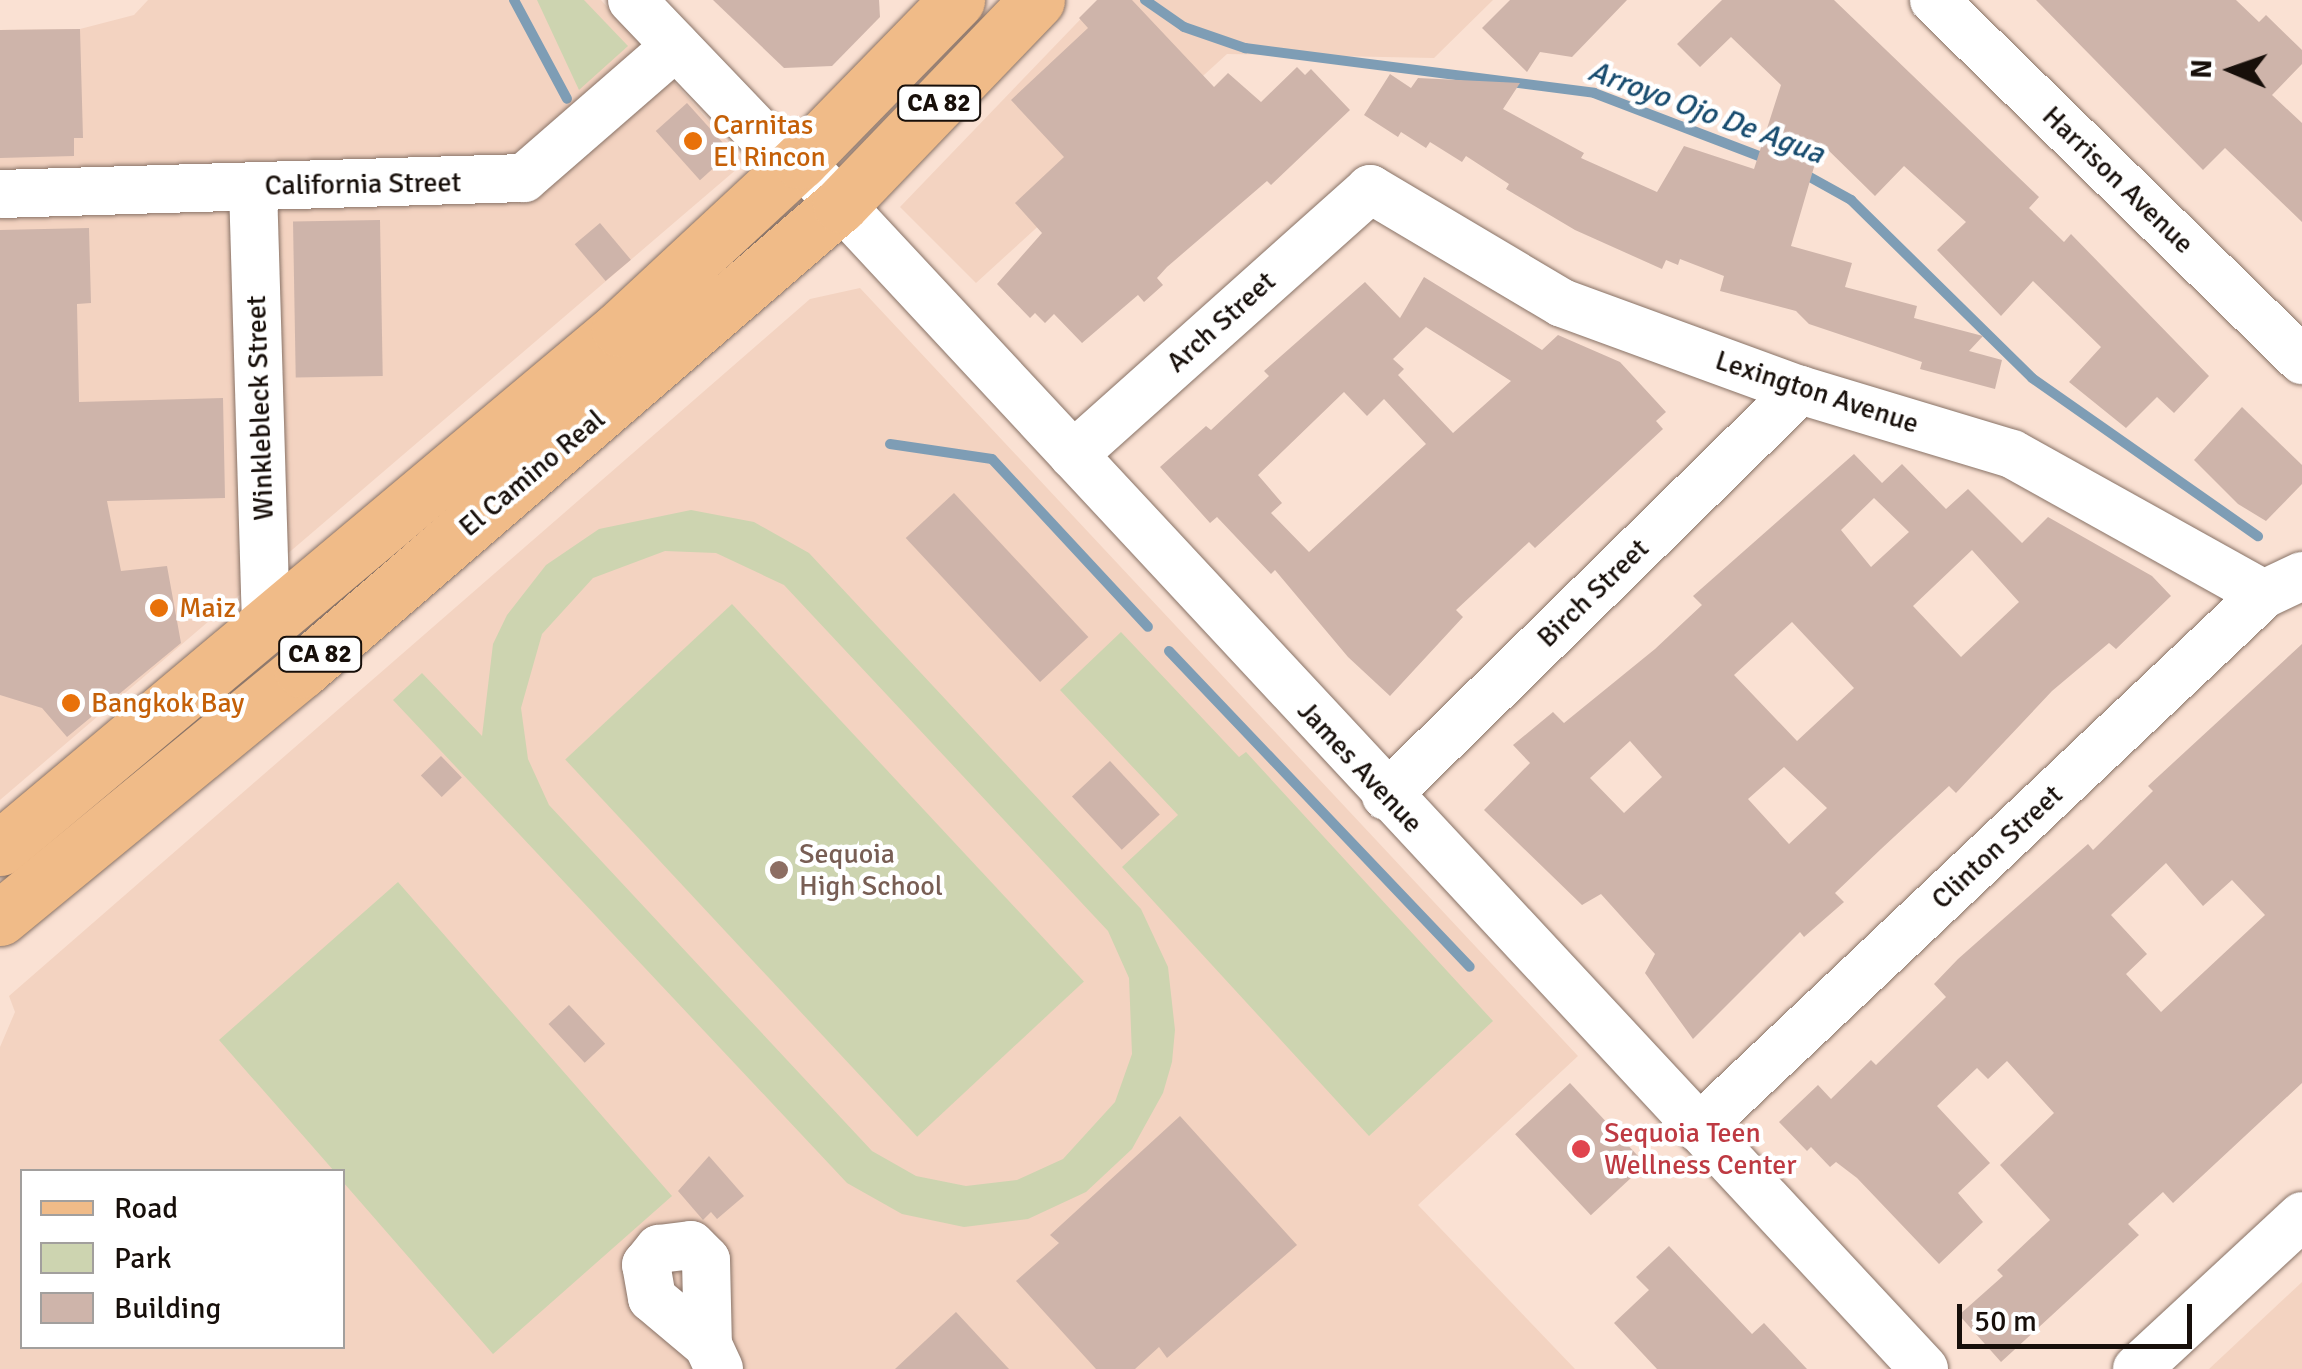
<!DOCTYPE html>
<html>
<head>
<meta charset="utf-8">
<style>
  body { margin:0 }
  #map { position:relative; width:2302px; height:1369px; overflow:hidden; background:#fae1d3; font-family:Signika,sans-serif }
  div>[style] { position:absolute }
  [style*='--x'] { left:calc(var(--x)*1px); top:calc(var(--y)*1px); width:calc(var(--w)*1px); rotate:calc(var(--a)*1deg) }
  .built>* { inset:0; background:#f3d3c1 }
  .green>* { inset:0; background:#cdd4b0; transform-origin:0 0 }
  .stream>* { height:10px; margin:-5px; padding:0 5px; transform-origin:5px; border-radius:5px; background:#7e9db5 }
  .building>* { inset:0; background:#ceb4aa; transform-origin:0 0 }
  .roads { filter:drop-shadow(0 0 2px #887266) drop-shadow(0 0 2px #887266) }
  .minor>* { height:48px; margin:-24px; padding:0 24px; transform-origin:24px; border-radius:24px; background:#fff }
  .major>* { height:55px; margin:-27.5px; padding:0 27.5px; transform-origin:27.5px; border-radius:27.5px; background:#f0bb88 }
  .dots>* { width:28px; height:28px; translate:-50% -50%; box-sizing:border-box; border:5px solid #fff; border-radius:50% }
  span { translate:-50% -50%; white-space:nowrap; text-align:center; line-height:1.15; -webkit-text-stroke:9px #fff; paint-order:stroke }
  .shield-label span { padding:2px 8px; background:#fff; border:2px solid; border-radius:8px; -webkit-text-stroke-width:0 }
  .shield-label { font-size:25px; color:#170f0a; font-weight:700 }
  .food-label { font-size:28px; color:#c56008 }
  .left { translate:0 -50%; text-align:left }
  .street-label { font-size:28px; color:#170f0a }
  .education-label { font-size:28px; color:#785e54 }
  .health-label { font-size:28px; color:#be3a42 }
  .water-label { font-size:30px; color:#184c6f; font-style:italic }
  .legend { position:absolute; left:20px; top:1169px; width:325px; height:180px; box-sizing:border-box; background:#fff; border:2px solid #a29f9d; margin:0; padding:12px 18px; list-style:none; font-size:30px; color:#170f0a }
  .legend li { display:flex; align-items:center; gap:20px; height:50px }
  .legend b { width:50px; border:2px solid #a29f9d }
  .north { position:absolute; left:2182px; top:20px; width:100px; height:100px; -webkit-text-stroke:8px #fff; paint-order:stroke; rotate:272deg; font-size:28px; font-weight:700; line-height:40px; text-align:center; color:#170f0a }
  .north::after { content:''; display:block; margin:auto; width:35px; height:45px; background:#170f0a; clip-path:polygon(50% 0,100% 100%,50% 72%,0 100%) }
  .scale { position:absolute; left:1957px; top:1304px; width:235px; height:45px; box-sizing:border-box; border:5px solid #170f0a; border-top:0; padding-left:12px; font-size:30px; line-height:35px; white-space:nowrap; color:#170f0a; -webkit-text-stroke:8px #fff; paint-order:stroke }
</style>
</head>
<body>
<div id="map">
  <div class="built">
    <div style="clip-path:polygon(148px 0,601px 0,745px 162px,0 800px,0 30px,80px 29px,134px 15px)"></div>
    <div style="clip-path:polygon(1099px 0,1493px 0,1434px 58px,1227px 54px,976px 283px,900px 207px)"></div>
    <div style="clip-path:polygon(evenodd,860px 288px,1578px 1056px,1418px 1205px,1575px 1369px,0 1369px,0 1047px,15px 1012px,9px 996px,810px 299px,860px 288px,22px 1172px,342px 1172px,342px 1346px,22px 1346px,22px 1172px)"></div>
    <div style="clip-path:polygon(2302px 1282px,2302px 1369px,2209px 1369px)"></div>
  </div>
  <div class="green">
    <div style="clip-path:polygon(537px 0,584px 0,628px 46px,579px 90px)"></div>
    <div style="clip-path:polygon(evenodd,691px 510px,754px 522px,809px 553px,1141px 909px,1168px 967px,1175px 1030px,1172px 1062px,1163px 1093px,1132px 1149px,1086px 1192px,1028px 1219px,964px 1227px,902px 1214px,847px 1183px,393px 700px,422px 673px,482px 736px,493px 644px,507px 615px,546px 565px,599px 529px,691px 510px,665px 551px,716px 553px,784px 585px,1108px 931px,1129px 978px,1132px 1054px,1115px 1102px,1063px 1159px,1017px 1180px,966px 1186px,916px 1176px,872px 1151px,549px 805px,528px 759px,521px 708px,542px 634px,593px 578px,665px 551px)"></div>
    <div style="left:732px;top:604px;width:516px;height:228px;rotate:47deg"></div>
    <div style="clip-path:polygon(1121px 632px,1239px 757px,1246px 752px,1493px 1021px,1369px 1136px,1122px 867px,1178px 815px,1060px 690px)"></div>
    <div style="clip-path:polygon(398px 882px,672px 1196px,493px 1354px,343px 1182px,342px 1172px,334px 1171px,219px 1040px)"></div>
  </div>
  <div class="stream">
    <div style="--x:514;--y:0;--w:112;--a:61.8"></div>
    <div style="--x:1145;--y:0;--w:47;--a:34.7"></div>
    <div style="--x:1184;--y:27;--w:65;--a:19"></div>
    <div style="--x:1245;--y:48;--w:352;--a:7.3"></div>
    <div style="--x:1594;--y:93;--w:187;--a:20.9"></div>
    <div style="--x:1799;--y:171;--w:60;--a:29.1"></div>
    <div style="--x:1851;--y:200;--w:254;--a:44.5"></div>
    <div style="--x:2032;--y:378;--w:276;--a:35"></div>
    <div style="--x:890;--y:444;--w:103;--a:8.4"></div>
    <div style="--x:992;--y:459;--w:229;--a:47.1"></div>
    <div style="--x:1169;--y:651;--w:436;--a:46.4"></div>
  </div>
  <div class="building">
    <div style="clip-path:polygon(713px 0,879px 0,880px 17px,832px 66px,784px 68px)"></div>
    <div style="clip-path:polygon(1097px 0,1132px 0,1214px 87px,1228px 73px,1261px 102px,1297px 67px,1305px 75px,1311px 69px,1350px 110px,1271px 185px,1267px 181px,1167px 267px,1157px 278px,1163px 285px,1144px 302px,1138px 295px,1082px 343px,1054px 314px,1045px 323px,1035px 313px,1030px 318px,997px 284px,1042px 233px,1015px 203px,1064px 157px,1011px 100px,1088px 28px,1079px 18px)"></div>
    <div style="clip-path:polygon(1510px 0,1627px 0,1572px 57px,1540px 52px,1527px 72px,1482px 28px)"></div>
    <div style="clip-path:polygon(1722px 0,1834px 0,2039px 197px,2029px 208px,2064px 242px,2071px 234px,2209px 376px,2174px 413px,2157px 397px,2126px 428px,2069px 382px,2101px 347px,2033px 281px,2001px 316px,1937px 250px,1966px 222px,1904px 166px,1875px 196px,1821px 143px,1791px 246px,1852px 263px,1845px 287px,1917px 306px,1914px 318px,1983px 336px,1969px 351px,2002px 360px,1995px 389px,1920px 369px,1922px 362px,1809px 324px,1796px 311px,1720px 291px,1724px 276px,1680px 259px,1678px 265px,1666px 260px,1662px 269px,1575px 230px,1506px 189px,1509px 184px,1466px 156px,1462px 162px,1430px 142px,1426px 148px,1401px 132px,1398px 137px,1364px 115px,1390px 74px,1411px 88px,1418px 78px,1520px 83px,1503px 109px,1584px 153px,1581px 158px,1657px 192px,1684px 146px,1754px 169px,1781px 85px,1731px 37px,1700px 67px,1677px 44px)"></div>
    <div style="clip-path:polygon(2036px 0,2236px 0,2259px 22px,2266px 15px,2302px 50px,2302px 64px,2272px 95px,2302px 123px,2302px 222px,2225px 148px,2203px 170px)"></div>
    <div style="clip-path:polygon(80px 29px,83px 138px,74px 138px,74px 156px,0 158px,0 30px)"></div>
    <div style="left:687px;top:103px;width:66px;height:42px;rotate:48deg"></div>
    <div style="left:380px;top:220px;width:156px;height:87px;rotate:89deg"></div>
    <div style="left:600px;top:223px;width:48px;height:33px;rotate:50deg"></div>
    <div style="clip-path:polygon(89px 228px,91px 303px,77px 304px,79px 402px,223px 398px,225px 498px,107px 501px,121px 571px,167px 566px,181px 643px,67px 737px,42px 708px,0 695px,0 230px)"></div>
    <div style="clip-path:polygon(evenodd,1424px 277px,1542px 350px,1558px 335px,1620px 362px,1666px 412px,1656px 421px,1663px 429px,1535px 548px,1529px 542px,1456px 610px,1463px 617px,1390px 696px,1348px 657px,1275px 570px,1271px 574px,1217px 517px,1210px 523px,1160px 467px,1206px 426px,1211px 430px,1269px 376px,1264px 371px,1365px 282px,1400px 318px,1424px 277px,1426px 327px,1511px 381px,1453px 433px,1398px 375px,1404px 369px,1393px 359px,1426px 327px,1424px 277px,1344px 392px,1367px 416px,1384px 399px,1426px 444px,1309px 552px,1271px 513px,1282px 503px,1258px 475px,1344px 392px)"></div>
    <div style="clip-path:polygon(2242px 407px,2302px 465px,2302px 484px,2266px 521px,2238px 504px,2194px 460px)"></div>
    <div style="clip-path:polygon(evenodd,1854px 454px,1882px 483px,1902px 464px,1946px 509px,1968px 489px,2022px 543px,2048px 517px,2152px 576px,2171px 596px,2116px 649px,2109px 643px,2052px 691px,1956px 793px,1949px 786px,1881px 849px,1835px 893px,1844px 902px,1804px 937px,1800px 932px,1693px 1039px,1645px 973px,1655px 954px,1601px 894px,1582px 905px,1484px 810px,1530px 763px,1513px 745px,1553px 712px,1564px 723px,1655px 649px,1702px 605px,1693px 596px,1854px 454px,1874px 498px,1909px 532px,1871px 567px,1841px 530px,1874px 498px,1854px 454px,1972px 550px,2019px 602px,1961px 657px,1913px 606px,1972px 550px,1854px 454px,1792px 622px,1854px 688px,1797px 741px,1734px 675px,1792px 622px,1854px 454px,1630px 741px,1662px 777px,1624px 813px,1590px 778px,1630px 741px,1854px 454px,1784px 767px,1827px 808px,1789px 844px,1748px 799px,1784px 767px)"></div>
    <div style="left:954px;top:493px;width:197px;height:66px;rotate:47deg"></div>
    <div style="clip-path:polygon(evenodd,2302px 644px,2302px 1083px,2173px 1203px,2163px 1192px,2128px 1224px,2139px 1235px,2001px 1362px,1959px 1315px,2003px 1276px,1997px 1270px,2050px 1220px,2000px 1165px,2054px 1113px,2007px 1061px,1988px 1079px,1977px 1068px,1937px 1106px,1990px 1163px,1958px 1193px,1983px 1222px,1939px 1264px,1857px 1178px,1836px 1162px,1830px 1167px,1811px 1147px,1807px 1151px,1779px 1122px,1818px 1085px,1831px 1099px,1871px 1060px,1876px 1065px,1946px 997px,1934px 984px,1958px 959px,2088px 844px,2093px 850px,2153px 791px,2148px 786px,2302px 644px,2166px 863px,2203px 906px,2232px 880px,2265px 915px,2161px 1012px,2126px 974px,2147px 954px,2111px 915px,2166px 863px)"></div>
    <div style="left:441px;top:756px;width:30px;height:28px;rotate:46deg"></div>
    <div style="left:1110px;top:761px;width:73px;height:52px;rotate:47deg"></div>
    <div style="left:569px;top:1005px;width:53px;height:28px;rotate:47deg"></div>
    <div style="left:1570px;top:1083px;width:111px;height:75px;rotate:47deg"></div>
    <div style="clip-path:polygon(1180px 1116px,1297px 1245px,1167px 1358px,1159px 1347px,1135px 1369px,1096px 1369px,1016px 1281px,1059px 1243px,1050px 1235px)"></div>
    <div style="clip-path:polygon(709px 1156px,744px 1196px,717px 1219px,711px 1212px,703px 1220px,678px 1191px)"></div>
    <div style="clip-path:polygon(1669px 1246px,1752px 1334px,1764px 1323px,1807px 1369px,1657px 1369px,1614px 1323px,1649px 1290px,1636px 1277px)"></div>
    <div style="clip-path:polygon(956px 1312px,1009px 1369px,895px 1369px)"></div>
  </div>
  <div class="roads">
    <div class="minor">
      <div style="--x:632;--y:0;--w:188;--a:46.3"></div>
      <div style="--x:762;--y:136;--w:45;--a:33.3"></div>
      <div style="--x:800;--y:161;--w:1650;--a:47.06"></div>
      <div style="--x:1934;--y:0;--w:515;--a:44.37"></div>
      <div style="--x:253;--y:187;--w:442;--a:88.3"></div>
      <div style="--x:0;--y:194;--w:524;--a:-1.75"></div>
      <div style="--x:524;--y:178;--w:201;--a:-41"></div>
      <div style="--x:1073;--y:455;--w:399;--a:-41.8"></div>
      <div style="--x:1370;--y:189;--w:223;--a:30.7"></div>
      <div style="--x:1562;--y:303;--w:253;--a:20.1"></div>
      <div style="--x:1800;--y:390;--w:221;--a:16.8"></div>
      <div style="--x:2012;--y:454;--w:288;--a:29.1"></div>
      <div style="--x:1386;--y:796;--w:580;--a:-44.44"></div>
      <div style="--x:1699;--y:1128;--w:777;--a:-43.38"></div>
      <div style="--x:2264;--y:594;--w:42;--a:-25.3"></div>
      <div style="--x:708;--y:1345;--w:73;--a:-140"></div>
      <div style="--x:652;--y:1298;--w:34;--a:-100"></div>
      <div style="--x:646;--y:1265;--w:21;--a:-51"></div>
      <div style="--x:659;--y:1249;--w:32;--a:-7"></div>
      <div style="--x:691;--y:1245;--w:21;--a:45"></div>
      <div style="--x:706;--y:1260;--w:85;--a:88.7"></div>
      <div style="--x:708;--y:1345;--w:26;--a:65"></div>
      <div style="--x:2137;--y:1369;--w:225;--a:-42.8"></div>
    </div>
    <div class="major">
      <div style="--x:0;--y:848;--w:808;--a:-39.98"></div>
      <div style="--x:619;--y:329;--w:247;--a:-42.9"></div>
      <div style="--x:800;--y:161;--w:225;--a:-45.7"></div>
      <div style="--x:0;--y:918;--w:391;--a:-39.4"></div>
      <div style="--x:302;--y:670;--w:711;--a:-40.84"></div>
      <div style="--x:840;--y:205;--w:284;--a:-46.1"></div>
    </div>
  </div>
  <div class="dots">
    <div style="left:693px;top:141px;background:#e8710a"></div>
    <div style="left:159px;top:608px;background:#e8710a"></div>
    <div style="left:71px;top:703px;background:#e8710a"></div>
    <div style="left:779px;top:870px;background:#8d6e63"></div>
    <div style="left:1581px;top:1149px;background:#e0444e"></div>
  </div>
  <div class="shield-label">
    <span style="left:939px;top:103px">CA 82</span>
    <span style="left:320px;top:654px">CA 82</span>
  </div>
  <div class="food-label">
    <span class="left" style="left:713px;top:141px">Carnitas<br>El Rincon</span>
    <span class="left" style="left:179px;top:608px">Maiz</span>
    <span class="left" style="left:91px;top:703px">Bangkok Bay</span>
  </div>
  <div class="street-label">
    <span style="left:2118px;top:180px;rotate:44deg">Harrison Avenue</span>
    <span style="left:363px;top:184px;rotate:-1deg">California Street</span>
    <span style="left:1221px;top:322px;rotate:-42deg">Arch Street</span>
    <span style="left:1817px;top:392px;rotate:18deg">Lexington Avenue</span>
    <span style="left:260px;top:408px;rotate:-92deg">Winklebleck Street</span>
    <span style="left:532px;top:473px;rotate:-40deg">El Camino Real</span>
    <span style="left:1593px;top:593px;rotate:-44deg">Birch Street</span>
    <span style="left:1360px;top:767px;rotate:47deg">James Avenue</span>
    <span style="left:1997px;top:847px;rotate:-43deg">Clinton Street</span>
  </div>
  <div class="education-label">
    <span class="left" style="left:799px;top:870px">Sequoia<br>High School</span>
  </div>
  <div class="health-label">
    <span class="left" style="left:1604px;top:1149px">Sequoia Teen<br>Wellness Center</span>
  </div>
  <div class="water-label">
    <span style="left:1706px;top:113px;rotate:20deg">Arroyo Ojo De Agua</span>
  </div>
  <ul class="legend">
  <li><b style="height:12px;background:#f0bb88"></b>Road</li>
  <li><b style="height:28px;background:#cdd4b0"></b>Park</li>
  <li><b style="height:28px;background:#ceb4aa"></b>Building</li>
  </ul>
  <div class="north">N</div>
  <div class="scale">50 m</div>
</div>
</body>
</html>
